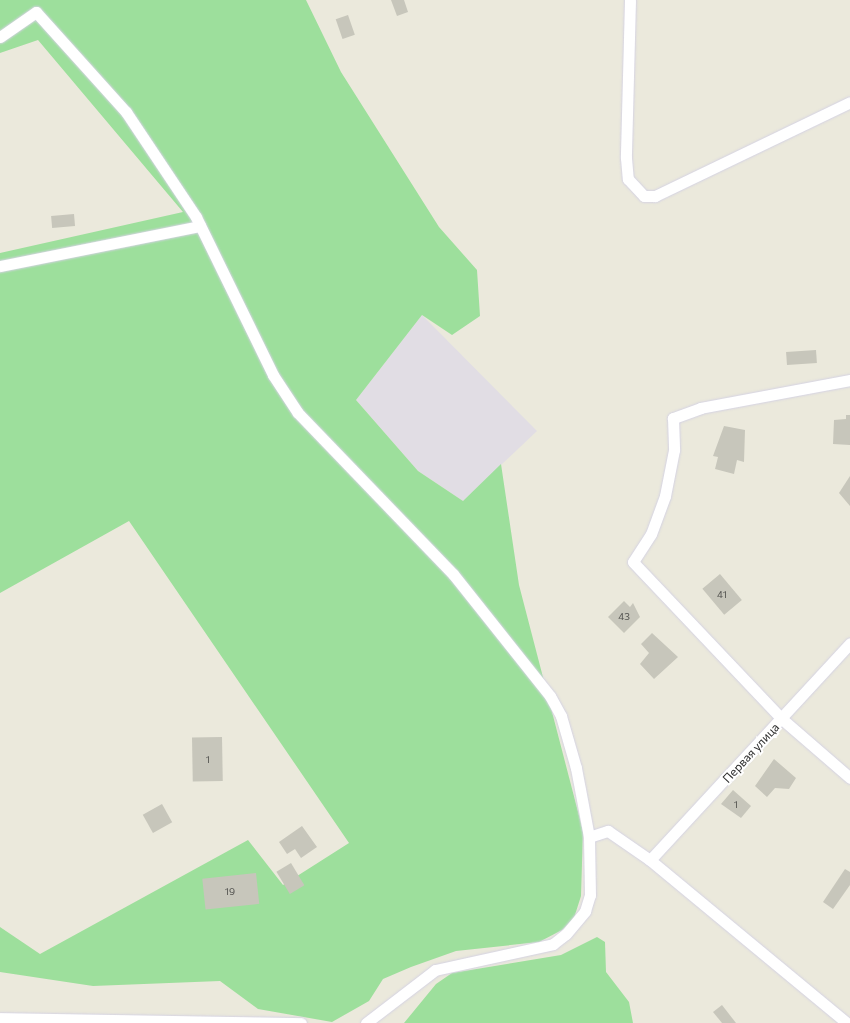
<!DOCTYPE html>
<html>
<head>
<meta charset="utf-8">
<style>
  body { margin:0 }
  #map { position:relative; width:850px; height:1023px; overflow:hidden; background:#ebe9dc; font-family:Commissioner,sans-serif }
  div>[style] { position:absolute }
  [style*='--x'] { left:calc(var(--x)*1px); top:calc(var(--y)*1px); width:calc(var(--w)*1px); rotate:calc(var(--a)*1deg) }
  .industrial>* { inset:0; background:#e1dde4 }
  .green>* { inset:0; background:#9ddf9c }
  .building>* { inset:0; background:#c7c6bb; transform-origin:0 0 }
  .roads { filter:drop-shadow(0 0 1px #d4d2e2) drop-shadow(0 0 1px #d4d2e2) }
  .minor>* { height:11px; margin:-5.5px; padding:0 5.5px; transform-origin:5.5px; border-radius:5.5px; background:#fff }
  span { translate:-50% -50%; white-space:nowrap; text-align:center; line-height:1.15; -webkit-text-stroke:4px #fff; paint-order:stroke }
  .number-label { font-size:10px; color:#51514e }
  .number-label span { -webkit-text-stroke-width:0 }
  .street-label { font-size:12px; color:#2a2a2a }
</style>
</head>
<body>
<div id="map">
  <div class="industrial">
    <div style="clip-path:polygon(422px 315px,537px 431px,463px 501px,418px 471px,356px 400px)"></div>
  </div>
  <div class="green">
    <div style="clip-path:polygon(0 0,306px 0,341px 72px,439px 227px,477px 270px,480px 316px,452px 335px,422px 315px,356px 400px,418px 471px,463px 501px,501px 464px,519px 585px,583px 831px,581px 896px,574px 918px,562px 930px,539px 942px,456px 951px,411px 967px,383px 979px,369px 1001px,332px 1022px,258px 1009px,220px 981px,93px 986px,0 972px,0 927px,40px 954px,248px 840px,283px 885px,349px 843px,129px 521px,0 593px,0 253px,183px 212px,38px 40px,0 53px)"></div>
    <div style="clip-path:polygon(597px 937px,605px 942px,606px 972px,629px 1002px,633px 1023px,404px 1023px,436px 984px,452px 973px,561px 955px)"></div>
  </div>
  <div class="building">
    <div style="clip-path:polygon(391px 0,404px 0,408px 12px,397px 16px)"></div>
    <div style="left:348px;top:15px;width:21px;height:13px;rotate:71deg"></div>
    <div style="left:74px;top:214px;width:12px;height:23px;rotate:85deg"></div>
    <div style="left:816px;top:350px;width:13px;height:30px;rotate:86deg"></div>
    <div style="clip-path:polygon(846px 415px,850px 415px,850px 445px,833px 444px,834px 420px,846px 419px)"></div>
    <div style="clip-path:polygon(724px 426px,745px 430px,744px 462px,737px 460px,734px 474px,715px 469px,718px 457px,713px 456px)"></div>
    <div style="clip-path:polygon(850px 476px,850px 506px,839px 493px)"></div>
    <div style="left:720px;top:574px;width:34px;height:23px;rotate:50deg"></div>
    <div style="clip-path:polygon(624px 601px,630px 607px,633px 603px,640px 617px,624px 633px,608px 617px)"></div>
    <div style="clip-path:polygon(652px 633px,678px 657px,654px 679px,640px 664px,649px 653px,641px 644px)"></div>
    <div style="left:222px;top:737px;width:44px;height:30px;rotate:89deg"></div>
    <div style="clip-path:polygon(774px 759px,796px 778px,789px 789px,775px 788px,767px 797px,755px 786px)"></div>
    <div style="clip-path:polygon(733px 790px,751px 806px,741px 818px,721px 804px)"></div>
    <div style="left:162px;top:804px;width:21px;height:22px;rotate:61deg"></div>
    <div style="clip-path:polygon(302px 826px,317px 847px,301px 858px,295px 849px,287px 854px,279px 842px)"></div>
    <div style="left:291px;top:863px;width:26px;height:17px;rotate:59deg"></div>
    <div style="clip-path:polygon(845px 869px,850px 872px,850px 885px,833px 909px,823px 902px)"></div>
    <div style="left:256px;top:873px;width:31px;height:54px;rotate:84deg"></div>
    <div style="clip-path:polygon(722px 1005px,736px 1023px,722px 1023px,713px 1012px)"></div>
  </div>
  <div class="roads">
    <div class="minor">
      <div style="--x:630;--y:0;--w:158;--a:91.5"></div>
      <div style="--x:626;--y:158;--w:21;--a:85"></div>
      <div style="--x:628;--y:179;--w:23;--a:47"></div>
      <div style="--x:644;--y:196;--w:11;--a:0"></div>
      <div style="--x:655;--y:196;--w:216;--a:-25.7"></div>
      <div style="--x:0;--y:37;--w:44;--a:-34.8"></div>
      <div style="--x:36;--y:12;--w:135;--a:48"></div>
      <div style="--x:126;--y:112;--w:126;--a:56.3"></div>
      <div style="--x:196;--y:217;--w:176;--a:64"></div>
      <div style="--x:273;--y:375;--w:45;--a:56.7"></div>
      <div style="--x:298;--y:413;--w:223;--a:46.1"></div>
      <div style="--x:453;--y:574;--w:156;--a:51.5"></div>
      <div style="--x:550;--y:696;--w:23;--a:61"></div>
      <div style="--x:561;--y:716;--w:54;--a:73.9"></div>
      <div style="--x:576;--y:768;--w:70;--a:79.3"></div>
      <div style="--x:0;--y:266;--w:204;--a:-11.3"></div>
      <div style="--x:850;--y:380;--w:152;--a:169.4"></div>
      <div style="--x:701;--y:408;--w:30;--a:160"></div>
      <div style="--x:673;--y:418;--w:32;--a:88"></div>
      <div style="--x:674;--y:450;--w:47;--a:101.1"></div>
      <div style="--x:665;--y:496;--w:40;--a:110.2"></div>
      <div style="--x:651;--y:534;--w:33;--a:123"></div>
      <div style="--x:633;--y:562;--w:216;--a:46.5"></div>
      <div style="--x:782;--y:719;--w:90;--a:40.9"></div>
      <div style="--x:650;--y:860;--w:295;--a:-47.3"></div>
      <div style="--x:0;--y:1018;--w:301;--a:1"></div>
      <div style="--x:366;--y:1023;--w:87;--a:-37.5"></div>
      <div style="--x:435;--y:970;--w:121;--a:-12.4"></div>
      <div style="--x:553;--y:944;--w:16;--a:-38"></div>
      <div style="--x:566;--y:934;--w:30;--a:-50"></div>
      <div style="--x:585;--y:911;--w:17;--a:-73"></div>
      <div style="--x:590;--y:895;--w:58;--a:-91"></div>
      <div style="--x:589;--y:837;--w:20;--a:-18"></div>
      <div style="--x:608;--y:831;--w:51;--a:34.6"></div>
      <div style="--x:650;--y:860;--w:256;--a:39.6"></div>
    </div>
  </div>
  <div class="number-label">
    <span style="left:722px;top:595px">41</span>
    <span style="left:624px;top:617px">43</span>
    <span style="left:208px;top:760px">1</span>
    <span style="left:736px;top:805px">1</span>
    <span style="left:230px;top:892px">19</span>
  </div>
  <div class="street-label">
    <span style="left:751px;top:753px;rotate:-47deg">Первая улица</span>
  </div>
</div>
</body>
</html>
